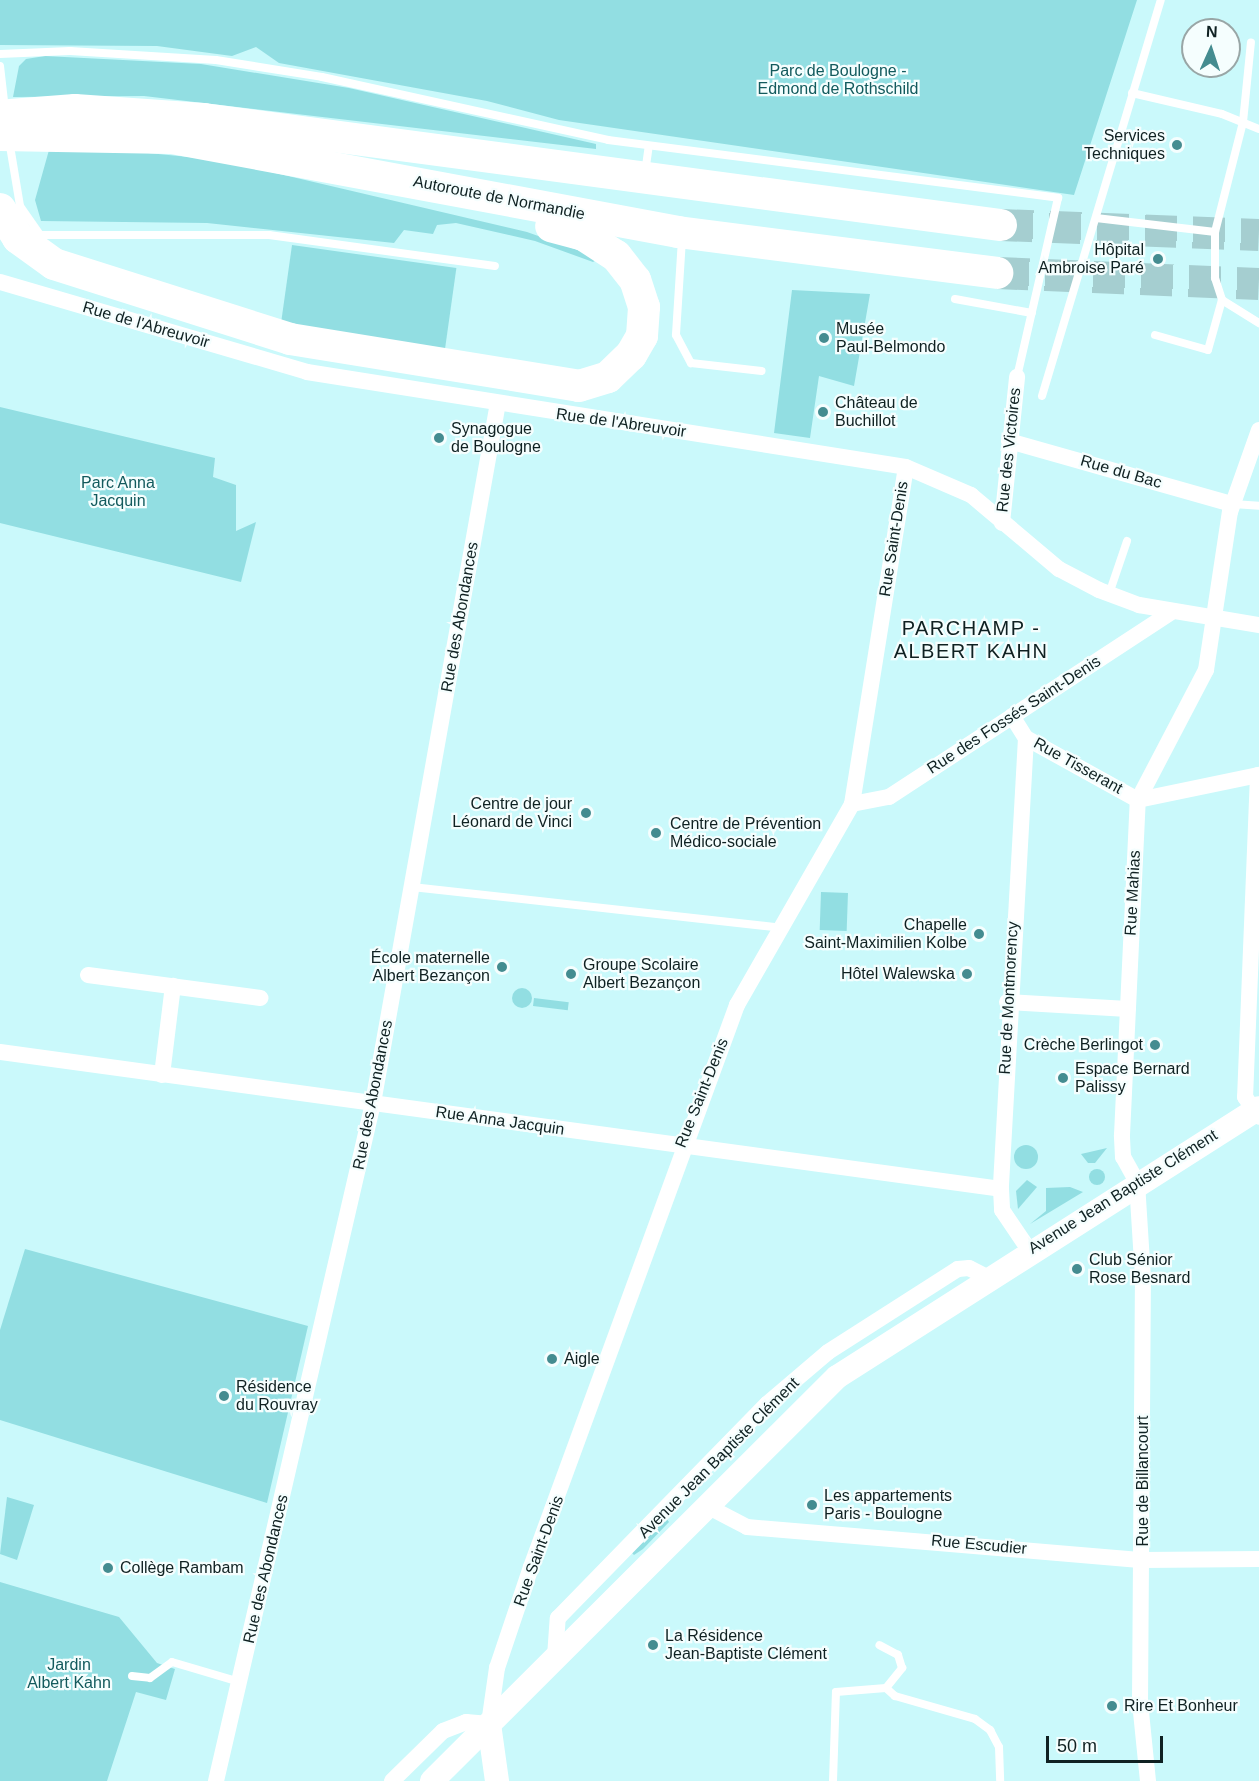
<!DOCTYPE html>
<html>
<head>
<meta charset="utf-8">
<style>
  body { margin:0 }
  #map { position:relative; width:1259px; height:1781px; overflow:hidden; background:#caf9fb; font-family:Helvetica,sans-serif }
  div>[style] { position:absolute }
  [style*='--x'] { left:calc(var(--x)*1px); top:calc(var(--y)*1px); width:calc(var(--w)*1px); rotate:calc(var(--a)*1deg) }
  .green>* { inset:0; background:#92dee2; transform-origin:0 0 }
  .round { border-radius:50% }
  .highway-tunnel>* { height:32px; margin-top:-16px; transform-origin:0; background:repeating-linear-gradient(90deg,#a5ced0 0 32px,transparent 0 48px) }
  .lane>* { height:8px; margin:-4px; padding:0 4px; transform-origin:4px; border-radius:4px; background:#fff }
  .street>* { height:16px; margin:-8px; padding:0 8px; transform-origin:8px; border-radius:8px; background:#fff }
  .secondary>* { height:24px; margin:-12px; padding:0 12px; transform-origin:12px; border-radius:12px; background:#fff }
  .highway>* { height:32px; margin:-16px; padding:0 16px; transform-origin:16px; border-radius:16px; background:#fff }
  .dots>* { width:16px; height:16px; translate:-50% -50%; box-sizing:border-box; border:3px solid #f5fefe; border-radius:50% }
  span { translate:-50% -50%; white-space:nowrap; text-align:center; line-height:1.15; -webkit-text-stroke:4.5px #f5fefe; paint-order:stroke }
  .park-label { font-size:16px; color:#125a5d }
  .poi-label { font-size:16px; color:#0f2122 }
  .right { translate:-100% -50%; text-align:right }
  .left { translate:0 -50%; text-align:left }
  .street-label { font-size:16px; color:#0f2122 }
  .quarter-label { font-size:20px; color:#0f2122; letter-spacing:1.5px }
  .north { position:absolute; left:1181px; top:18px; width:60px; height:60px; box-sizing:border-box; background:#f5fefe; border:2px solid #99a6a6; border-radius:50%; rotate:3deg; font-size:16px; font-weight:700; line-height:24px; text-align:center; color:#0f2122 }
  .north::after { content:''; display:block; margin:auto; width:21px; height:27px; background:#448c90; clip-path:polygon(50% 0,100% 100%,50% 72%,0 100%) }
  .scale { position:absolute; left:1046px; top:1736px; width:117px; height:27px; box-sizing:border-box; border:3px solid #0f2122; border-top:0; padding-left:8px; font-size:18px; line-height:21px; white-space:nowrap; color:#0f2122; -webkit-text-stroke:4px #f5fefe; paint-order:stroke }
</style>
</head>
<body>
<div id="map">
  <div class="green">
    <div style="clip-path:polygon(0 0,1137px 0,1074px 195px,559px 120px,487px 101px,279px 63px,256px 47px,232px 56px,157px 46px,0 45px)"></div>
    <div style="clip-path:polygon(45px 56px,201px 64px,349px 88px,596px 144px,596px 149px,144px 96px,13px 97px,19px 66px,26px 59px)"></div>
    <div style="clip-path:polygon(49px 150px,117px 150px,220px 160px,527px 232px,600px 258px,593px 262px,535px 241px,456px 223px,437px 225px,433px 234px,404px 230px,394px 243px,207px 223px,41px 221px,35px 200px)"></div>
    <div style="left:292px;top:245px;width:166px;height:82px;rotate:8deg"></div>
    <div style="clip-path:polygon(792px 290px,870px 294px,854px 386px,819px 376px,810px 438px,774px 433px)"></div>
    <div style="clip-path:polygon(0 407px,215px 458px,213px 477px,236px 485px,236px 531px,256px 522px,241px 582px,0 523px)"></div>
    <div style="left:821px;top:892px;width:27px;height:38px;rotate:2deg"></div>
    <div class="round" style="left:512px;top:988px;width:20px;height:20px"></div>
    <div style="left:534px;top:998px;width:35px;height:8px;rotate:7deg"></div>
    <div class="round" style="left:1014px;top:1145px;width:24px;height:24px"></div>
    <div style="clip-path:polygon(1107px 1148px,1095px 1163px,1088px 1163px,1081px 1154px)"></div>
    <div class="round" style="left:1089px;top:1169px;width:16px;height:16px"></div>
    <div style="clip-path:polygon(1027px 1180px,1037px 1187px,1018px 1209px,1016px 1191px)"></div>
    <div style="clip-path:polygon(1070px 1187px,1083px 1192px,1030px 1224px,1046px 1211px,1046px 1188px)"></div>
    <div style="clip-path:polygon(25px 1249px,308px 1326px,267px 1503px,0 1420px,0 1330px)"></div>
    <div style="clip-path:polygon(7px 1497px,34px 1505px,17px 1560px,0 1554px)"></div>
    <div style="clip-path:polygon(666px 1518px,669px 1522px,643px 1549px,634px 1555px,629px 1550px)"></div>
    <div style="clip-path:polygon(0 1582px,119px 1617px,157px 1663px,175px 1669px,166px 1700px,136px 1692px,107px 1781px,0 1781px)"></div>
  </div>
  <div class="highway-tunnel">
    <div style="--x:1001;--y:225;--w:258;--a:2.2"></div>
    <div style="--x:997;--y:273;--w:262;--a:2.4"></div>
  </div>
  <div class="lane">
    <div style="--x:0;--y:54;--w:70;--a:-2.5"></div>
    <div style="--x:70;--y:51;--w:146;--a:3.5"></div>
    <div style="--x:216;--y:60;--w:107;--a:9.1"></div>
    <div style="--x:322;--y:77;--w:293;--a:12.4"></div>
    <div style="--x:608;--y:140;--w:454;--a:7.3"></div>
    <div style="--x:1058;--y:198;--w:184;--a:102.9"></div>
    <div style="--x:0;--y:66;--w:44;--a:83.5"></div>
    <div style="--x:1132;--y:93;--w:92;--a:13.1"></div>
    <div style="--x:1222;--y:114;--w:40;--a:22"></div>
    <div style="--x:9;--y:140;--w:67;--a:80.5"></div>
    <div style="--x:20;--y:206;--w:35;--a:55"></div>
    <div style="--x:40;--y:235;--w:229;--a:0"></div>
    <div style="--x:269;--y:235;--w:228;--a:7.8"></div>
    <div style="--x:645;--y:173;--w:27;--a:-82"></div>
    <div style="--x:1096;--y:218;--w:120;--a:6.7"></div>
    <div style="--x:1215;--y:232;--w:114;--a:-75.7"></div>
    <div style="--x:1243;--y:122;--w:80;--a:-84.3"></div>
    <div style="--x:1215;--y:232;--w:46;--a:90"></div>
    <div style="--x:1215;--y:278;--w:23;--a:72"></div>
    <div style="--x:1222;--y:300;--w:44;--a:31.9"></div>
    <div style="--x:682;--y:239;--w:96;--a:93.6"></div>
    <div style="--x:676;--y:335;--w:32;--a:62"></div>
    <div style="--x:691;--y:363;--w:71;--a:6.4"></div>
    <div style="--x:955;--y:299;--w:78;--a:10.3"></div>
    <div style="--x:1155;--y:335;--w:55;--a:15.8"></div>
    <div style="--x:1208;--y:350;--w:52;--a:-74.4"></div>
    <div style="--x:1042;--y:396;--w:413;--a:-73.3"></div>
    <div style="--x:1233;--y:504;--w:26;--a:4"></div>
    <div style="--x:1109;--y:594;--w:56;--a:-71.2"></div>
    <div style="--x:412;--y:887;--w:371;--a:6.3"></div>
    <div style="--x:132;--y:1676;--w:18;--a:6"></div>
    <div style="--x:150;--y:1678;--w:27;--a:-36"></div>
    <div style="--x:172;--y:1662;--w:71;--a:16.4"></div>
    <div style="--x:886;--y:1688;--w:12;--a:42"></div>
    <div style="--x:895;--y:1696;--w:83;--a:16"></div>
    <div style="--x:975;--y:1719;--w:19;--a:36"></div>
    <div style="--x:990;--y:1730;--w:19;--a:62"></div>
    <div style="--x:999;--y:1747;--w:34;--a:88"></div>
    <div style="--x:833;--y:1781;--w:89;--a:-88.1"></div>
    <div style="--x:836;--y:1692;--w:50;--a:-4.6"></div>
    <div style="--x:886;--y:1688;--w:26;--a:-51"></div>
    <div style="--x:902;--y:1668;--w:14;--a:-107"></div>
    <div style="--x:898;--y:1655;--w:21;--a:-152"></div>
  </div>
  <div class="street">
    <div style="--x:0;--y:282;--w:320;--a:16.3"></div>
    <div style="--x:307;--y:372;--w:606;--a:9.01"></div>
    <div style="--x:906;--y:467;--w:71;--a:23.3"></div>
    <div style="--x:971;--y:495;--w:115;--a:40.1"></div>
    <div style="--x:1059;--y:569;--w:45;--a:27.7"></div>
    <div style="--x:1099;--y:590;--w:43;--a:20.6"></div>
    <div style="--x:1139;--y:605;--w:122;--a:9.5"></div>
    <div style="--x:1009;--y:441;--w:232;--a:15.8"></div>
    <div style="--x:1002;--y:523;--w:147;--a:-84.1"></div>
    <div style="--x:1012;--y:716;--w:26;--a:58"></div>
    <div style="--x:1026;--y:738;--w:128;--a:29"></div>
    <div style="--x:1138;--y:800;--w:124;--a:-11.7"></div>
    <div style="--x:1026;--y:738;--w:452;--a:93.2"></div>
    <div style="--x:1001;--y:1189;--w:21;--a:87"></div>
    <div style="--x:1002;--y:1210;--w:48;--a:56"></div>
    <div style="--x:1258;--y:775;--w:322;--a:92.3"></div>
    <div style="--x:1245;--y:1097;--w:24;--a:55"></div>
    <div style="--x:852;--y:804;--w:38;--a:-11"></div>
    <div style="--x:889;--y:797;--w:338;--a:-33.2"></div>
    <div style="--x:88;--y:975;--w:174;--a:7.6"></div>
    <div style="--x:1007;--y:1002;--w:121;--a:3.3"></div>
    <div style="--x:0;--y:1052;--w:1010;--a:7.79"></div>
    <div style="--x:162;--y:1075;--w:90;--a:-83"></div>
    <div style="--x:705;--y:1505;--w:47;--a:27.6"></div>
    <div style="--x:747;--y:1527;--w:397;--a:4.8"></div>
    <div style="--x:1143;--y:1560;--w:116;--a:-0.5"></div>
    <div style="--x:555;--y:1657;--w:39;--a:-86"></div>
    <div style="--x:558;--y:1618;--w:299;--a:-45.7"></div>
    <div style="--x:767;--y:1404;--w:80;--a:-40.4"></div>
    <div style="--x:828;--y:1352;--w:154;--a:-32.6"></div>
    <div style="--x:958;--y:1269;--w:11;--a:-5"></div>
    <div style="--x:969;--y:1268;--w:22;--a:27"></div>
    <div style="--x:216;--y:1781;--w:696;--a:-76.96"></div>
    <div style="--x:373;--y:1103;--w:711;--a:-79.88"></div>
    <div style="--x:392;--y:1781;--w:71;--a:-44.4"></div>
    <div style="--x:443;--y:1731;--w:25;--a:-21"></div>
    <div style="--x:466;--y:1722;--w:23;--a:5"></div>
    <div style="--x:489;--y:1724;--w:57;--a:-81.9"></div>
    <div style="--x:497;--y:1668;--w:107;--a:-71.4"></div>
    <div style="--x:531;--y:1567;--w:599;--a:-69.87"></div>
    <div style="--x:737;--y:1005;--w:232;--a:-60.2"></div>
    <div style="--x:852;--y:804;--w:341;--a:-80.9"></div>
    <div style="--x:1148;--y:1781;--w:79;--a:-95.8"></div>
    <div style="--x:1140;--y:1702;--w:424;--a:-89.6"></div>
    <div style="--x:1143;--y:1278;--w:96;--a:-93.6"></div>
    <div style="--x:1137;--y:1182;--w:29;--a:-119"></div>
    <div style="--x:1123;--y:1157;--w:22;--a:-93"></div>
    <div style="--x:1122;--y:1135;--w:335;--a:-87.3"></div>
    <div style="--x:1138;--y:800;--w:147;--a:-62.4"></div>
    <div style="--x:1206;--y:670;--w:160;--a:-81.4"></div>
    <div style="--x:1230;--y:512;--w:87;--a:-70.5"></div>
  </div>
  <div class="secondary">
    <div style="--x:489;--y:1724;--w:58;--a:82"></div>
    <div style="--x:432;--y:1781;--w:572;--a:-44.93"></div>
    <div style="--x:837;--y:1377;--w:500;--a:-32.52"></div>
  </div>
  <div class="highway">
    <div style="--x:10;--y:115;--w:65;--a:-4.4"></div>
    <div style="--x:75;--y:110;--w:129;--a:4"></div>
    <div style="--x:204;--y:119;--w:804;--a:7.58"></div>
    <div style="--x:0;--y:135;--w:172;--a:1"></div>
    <div style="--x:172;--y:138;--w:515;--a:10.52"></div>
    <div style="--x:678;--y:232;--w:322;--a:7.3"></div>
    <div style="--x:0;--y:209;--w:34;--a:58"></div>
    <div style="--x:18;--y:238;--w:44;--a:35.8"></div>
    <div style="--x:54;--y:264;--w:248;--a:17.6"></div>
    <div style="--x:290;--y:339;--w:293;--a:9.2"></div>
    <div style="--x:579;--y:386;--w:30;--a:-17"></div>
    <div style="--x:608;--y:377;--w:32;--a:-44"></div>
    <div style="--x:631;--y:355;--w:22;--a:-60"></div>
    <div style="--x:642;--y:336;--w:29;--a:-86"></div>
    <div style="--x:644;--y:307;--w:28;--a:-108"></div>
    <div style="--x:635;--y:280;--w:31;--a:-128"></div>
    <div style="--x:616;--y:256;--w:38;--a:-147"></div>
    <div style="--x:584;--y:235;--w:34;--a:-165"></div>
  </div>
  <div class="dots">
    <div style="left:1177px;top:145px;background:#448c90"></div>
    <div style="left:1158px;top:259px;background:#448c90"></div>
    <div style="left:824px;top:338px;background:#448c90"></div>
    <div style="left:823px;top:412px;background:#448c90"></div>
    <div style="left:439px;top:438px;background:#448c90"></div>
    <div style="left:586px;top:813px;background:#448c90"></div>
    <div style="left:656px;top:833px;background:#448c90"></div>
    <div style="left:979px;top:934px;background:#448c90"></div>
    <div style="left:502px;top:967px;background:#448c90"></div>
    <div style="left:571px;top:974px;background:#448c90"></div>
    <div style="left:967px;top:974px;background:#448c90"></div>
    <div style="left:1155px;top:1045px;background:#448c90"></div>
    <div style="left:1063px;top:1078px;background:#448c90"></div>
    <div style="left:1077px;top:1269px;background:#448c90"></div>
    <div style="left:552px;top:1359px;background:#448c90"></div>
    <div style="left:224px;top:1396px;background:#448c90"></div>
    <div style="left:812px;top:1505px;background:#448c90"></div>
    <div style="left:108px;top:1568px;background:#448c90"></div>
    <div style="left:653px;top:1645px;background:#448c90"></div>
    <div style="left:1112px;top:1706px;background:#448c90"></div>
  </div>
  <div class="park-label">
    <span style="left:838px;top:80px">Parc de Boulogne -<br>Edmond de Rothschild</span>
    <span style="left:118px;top:492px">Parc Anna<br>Jacquin</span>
    <span style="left:69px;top:1674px">Jardin<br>Albert Kahn</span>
  </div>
  <div class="poi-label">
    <span class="right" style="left:1165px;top:145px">Services<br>Techniques</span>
    <span class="right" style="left:1144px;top:259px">Hôpital<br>Ambroise Paré</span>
    <span class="left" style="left:836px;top:338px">Musée<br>Paul-Belmondo</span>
    <span class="left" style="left:835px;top:412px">Château de<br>Buchillot</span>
    <span class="left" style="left:451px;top:438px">Synagogue<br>de Boulogne</span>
    <span class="right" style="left:572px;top:813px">Centre de jour<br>Léonard de Vinci</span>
    <span class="left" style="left:670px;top:833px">Centre de Prévention<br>Médico-sociale</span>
    <span class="right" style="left:967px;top:934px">Chapelle<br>Saint-Maximilien Kolbe</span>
    <span class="right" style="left:490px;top:967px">École maternelle<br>Albert Bezançon</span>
    <span class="left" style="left:583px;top:974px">Groupe Scolaire<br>Albert Bezançon</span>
    <span class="right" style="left:955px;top:974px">Hôtel Walewska</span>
    <span class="right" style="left:1143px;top:1045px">Crèche Berlingot</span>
    <span class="left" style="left:1075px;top:1078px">Espace Bernard<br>Palissy</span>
    <span class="left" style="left:1089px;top:1269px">Club Sénior<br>Rose Besnard</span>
    <span class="left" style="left:564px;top:1359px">Aigle</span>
    <span class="left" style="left:236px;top:1396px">Résidence<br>du Rouvray</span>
    <span class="left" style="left:824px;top:1505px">Les appartements<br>Paris - Boulogne</span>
    <span class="left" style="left:120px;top:1568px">Collège Rambam</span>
    <span class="left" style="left:665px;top:1645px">La Résidence<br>Jean-Baptiste Clément</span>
    <span class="left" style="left:1124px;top:1706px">Rire Et Bonheur</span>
  </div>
  <div class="street-label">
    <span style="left:499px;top:198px;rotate:11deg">Autoroute de Normandie</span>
    <span style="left:146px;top:325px;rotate:16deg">Rue de l'Abreuvoir</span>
    <span style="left:621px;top:423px;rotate:8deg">Rue de l'Abreuvoir</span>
    <span style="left:1009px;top:450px;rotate:-84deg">Rue des Victoires</span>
    <span style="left:1121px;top:472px;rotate:16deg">Rue du Bac</span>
    <span style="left:894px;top:539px;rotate:-81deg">Rue Saint-Denis</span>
    <span style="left:460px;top:617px;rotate:-80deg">Rue des Abondances</span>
    <span style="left:1014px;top:715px;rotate:-33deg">Rue des Fossés Saint-Denis</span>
    <span style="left:1078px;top:766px;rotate:29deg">Rue Tisserant</span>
    <span style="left:1133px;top:893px;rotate:-87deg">Rue Mahias</span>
    <span style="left:1009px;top:998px;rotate:-87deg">Rue de Montmorency</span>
    <span style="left:702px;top:1093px;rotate:-68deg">Rue Saint-Denis</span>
    <span style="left:373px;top:1095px;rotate:-79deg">Rue des Abondances</span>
    <span style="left:500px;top:1121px;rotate:8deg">Rue Anna Jacquin</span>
    <span style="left:1123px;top:1192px;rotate:-32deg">Avenue Jean Baptiste Clément</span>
    <span style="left:719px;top:1458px;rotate:-45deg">Avenue Jean Baptiste Clément</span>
    <span style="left:1143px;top:1481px;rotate:-90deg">Rue de Billancourt</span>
    <span style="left:979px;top:1545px;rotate:5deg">Rue Escudier</span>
    <span style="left:539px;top:1551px;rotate:-70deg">Rue Saint-Denis</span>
    <span style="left:266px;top:1569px;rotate:-77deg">Rue des Abondances</span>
  </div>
  <div class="quarter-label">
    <span style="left:971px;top:640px">PARCHAMP -<br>ALBERT KAHN</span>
  </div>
  <div class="north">N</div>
  <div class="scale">50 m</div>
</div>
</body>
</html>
